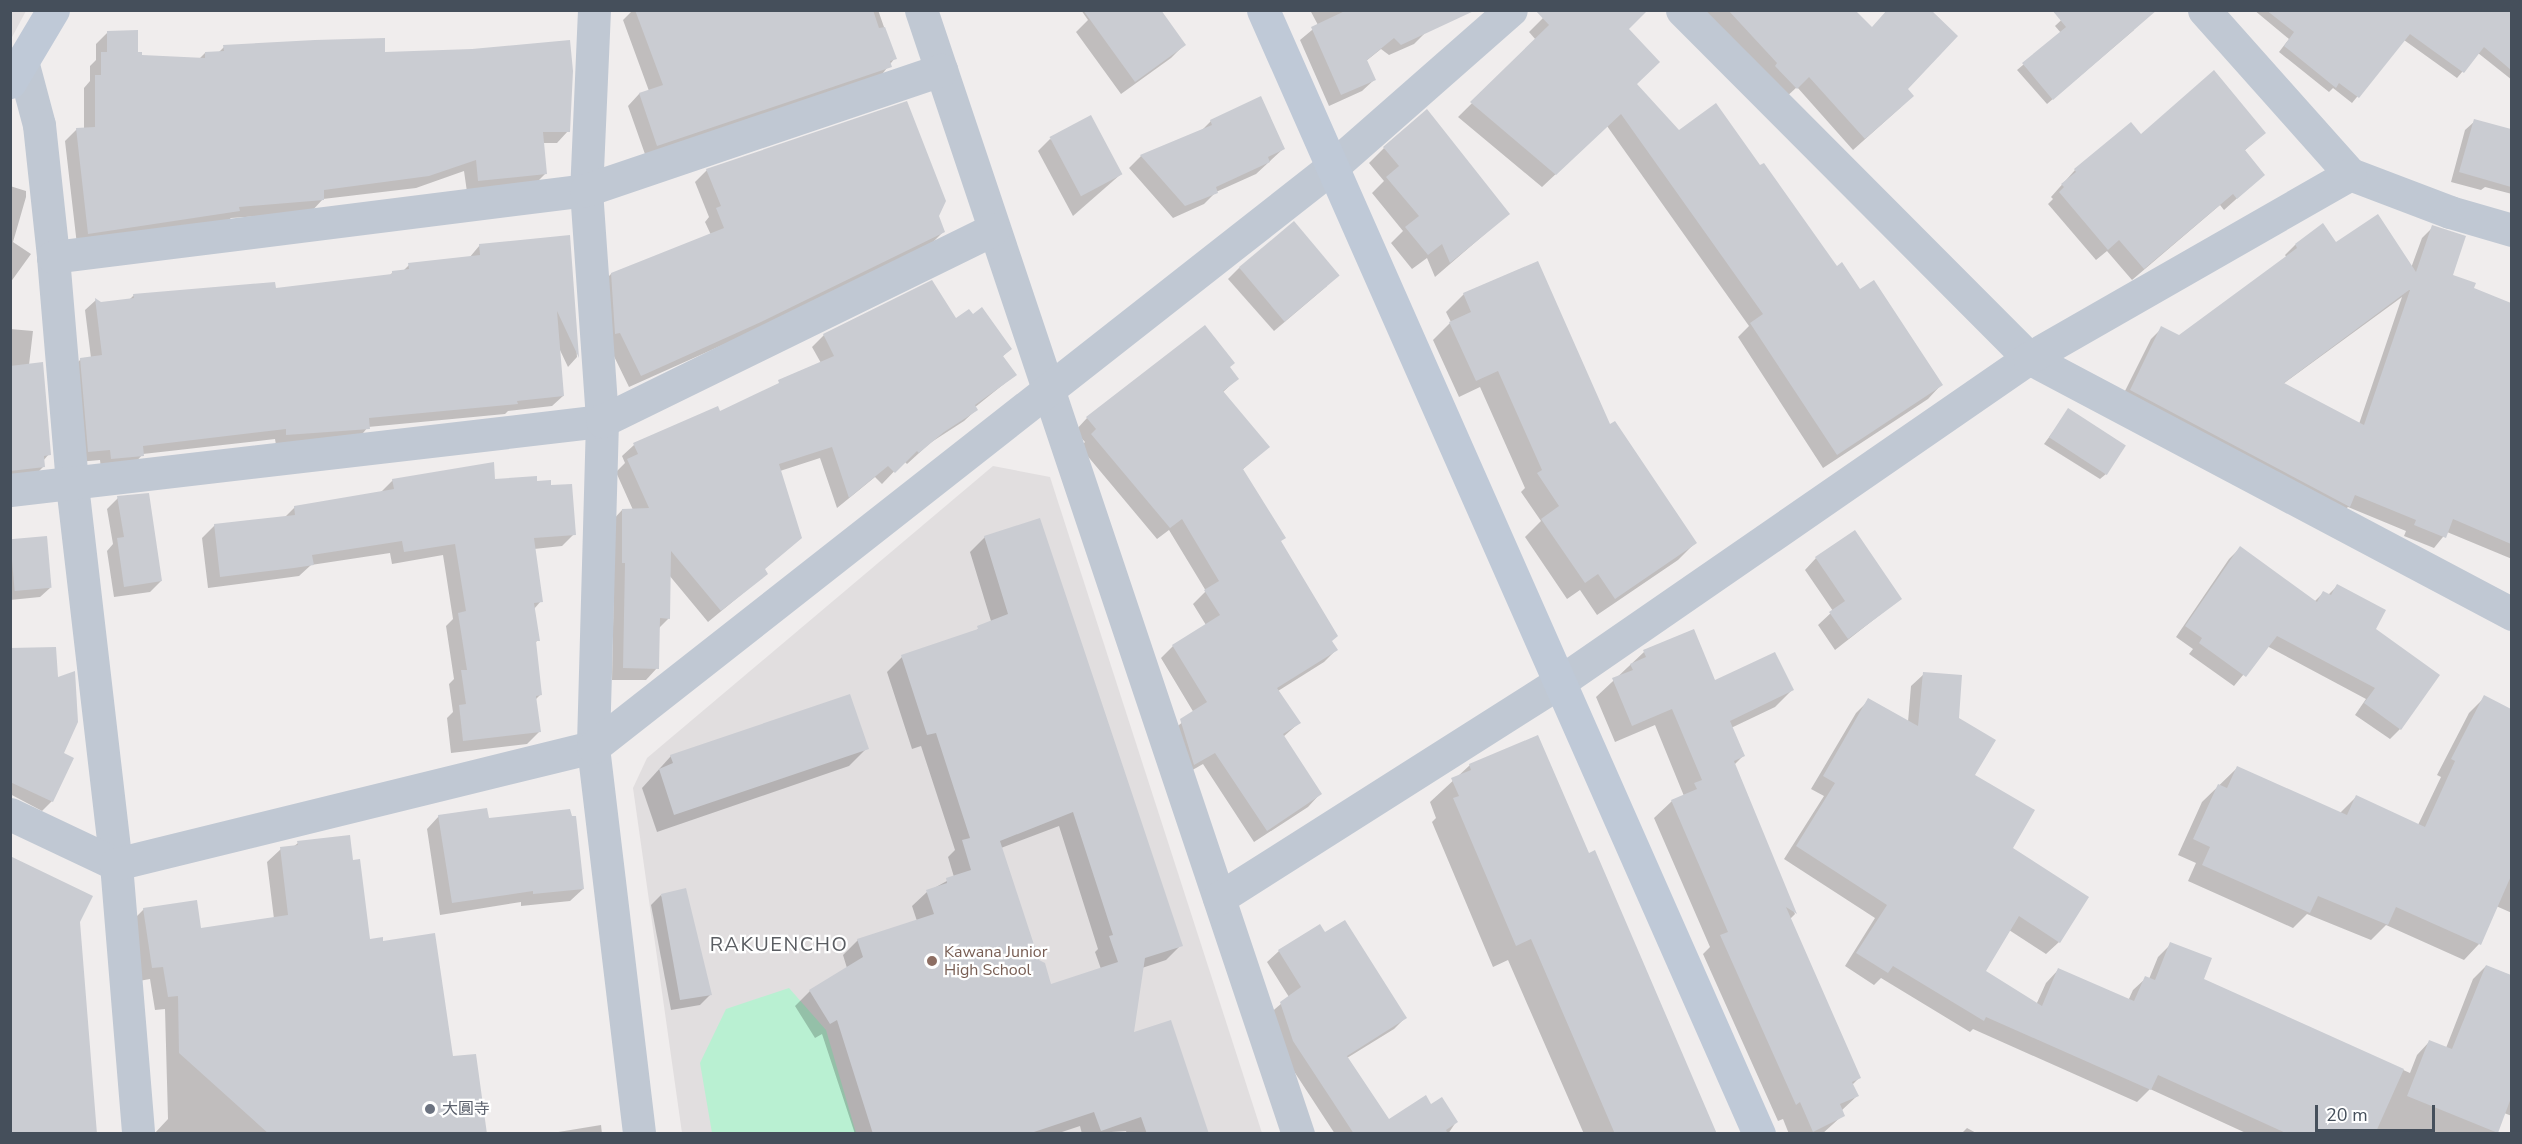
<!DOCTYPE html>
<html>
<head>
<meta charset="utf-8">
<style>
  body { margin:0 }
  #map { position:relative; width:2522px; height:1144px; overflow:hidden; background:#f0eded; font-family:"Nunito Sans","Noto Sans JP",sans-serif }
  div>[style] { position:absolute }
  [style*='--x'] { left:calc(var(--x)*1px); top:calc(var(--y)*1px); width:calc(var(--w)*1px); rotate:calc(var(--a)*1deg) }
  .education>* { inset:0; background:#e1dedf }
  .green>* { inset:0; background:#b9f0d2 }
  .shadow>* { inset:0; background:#0003 }
  .building>* { inset:0; background:#caccd2; transform-origin:0 0 }
  .street>* { height:33px; margin:-16.5px; padding:0 16.5px; transform-origin:16.5px; border-radius:16.5px; background:#c0c8d3 }
  .secondary>* { height:33px; margin:-16.5px; padding:0 16.5px; transform-origin:16.5px; border-radius:16.5px; background:#bfc9d7 }
  .dots>* { width:16px; height:16px; translate:-50% -50%; box-sizing:border-box; border:3px solid #fff; border-radius:50% }
  span { translate:-50% -50%; white-space:nowrap; text-align:center; line-height:1.15; -webkit-text-stroke:4.5px #fff; paint-order:stroke }
  .education-label { font-size:16px; color:#785e54 }
  .left { translate:0 -50%; text-align:left }
  .worship-label { font-size:16px; color:#5b616d }
  .quarter-label { font-size:20px; color:#5a5d62; letter-spacing:1.5px }
  .frame { position:absolute; inset:0; border:12px solid #454f5b; pointer-events:none }
  .scale { position:absolute; left:2315px; top:1105px; width:120px; height:27px; box-sizing:border-box; border:3px solid #454f5b; border-top:0; padding-left:8px; font-size:18px; line-height:21px; white-space:nowrap; color:#454f5b; -webkit-text-stroke:4px #fff; paint-order:stroke }
</style>
</head>
<body>
<div id="map">
  <div class="education">
    <div style="clip-path:polygon(11px 10px,26px 11px,11px 39px,10px 11px)"></div>
    <div style="clip-path:polygon(993px 466px,1050px 477px,1262px 1133px,682px 1133px,633px 788px,647px 758px)"></div>
  </div>
  <div class="green">
    <div style="clip-path:polygon(789px 988px,826px 1030px,856px 1133px,712px 1133px,700px 1063px,726px 1009px)"></div>
  </div>
  <div class="shadow">
    <div style="clip-path:polygon(633px 10px,878px 10px,895px 58px,879px 78px,646px 157px,628px 106px,639px 94px,649px 91px,623px 20px)"></div>
    <div style="clip-path:polygon(1081px 10px,1159px 10px,1184px 45px,1171px 58px,1121px 94px,1076px 32px,1088px 20px)"></div>
    <div style="clip-path:polygon(1310px 10px,1416px 10px,1426px 32px,1414px 44px,1389px 55px,1381px 49px,1366px 61px,1374px 80px,1362px 91px,1329px 106px,1300px 40px,1318px 25px)"></div>
    <div style="clip-path:polygon(1701px 10px,1788px 10px,1871px 29px,1906px 89px,1901px 107px,1853px 150px,1797px 87px,1784px 99px)"></div>
    <div style="clip-path:polygon(2072px 10px,2134px 30px,2047px 104px,2017px 70px,2061px 33px,2055px 26px)"></div>
    <div style="clip-path:polygon(2254px 10px,2512px 10px,2512px 80px,2478px 53px,2457px 78px,2404px 40px,2352px 103px,2333px 88px,2329px 92px,2279px 52px,2289px 39px)"></div>
    <div style="clip-path:polygon(1543px 18px,1627px 29px,1635px 85px,1678px 132px,1836px 268px,1941px 385px,1928px 399px,1823px 468px,1738px 337px,1749px 326px,1607px 126px,1542px 187px,1458px 117px,1536px 40px,1529px 32px)"></div>
    <div style="clip-path:polygon(108px 32px,141px 57px,199px 59px,205px 53px,219px 52px,225px 46px,384px 53px,568px 131px,557px 143px,543px 143px,546px 173px,534px 185px,467px 192px,464px 171px,416px 188px,323px 199px,311px 212px,231px 218px,226px 222px,77px 245px,65px 141px,77px 129px,84px 129px,84px 88px,90px 81px,90px 66px,96px 60px,96px 44px)"></div>
    <div style="clip-path:polygon(1211px 121px,1283px 149px,1256px 174px,1216px 192px,1204px 204px,1173px 218px,1129px 168px,1141px 156px,1201px 131px)"></div>
    <div style="clip-path:polygon(2475px 121px,2512px 131px,2512px 194px,2485px 187px,2481px 190px,2451px 182px,2465px 130px)"></div>
    <div style="clip-path:polygon(2264px 133px,2244px 151px,2263px 175px,2224px 210px,2220px 205px,2132px 280px,2107px 251px,2096px 260px,2048px 204px,2053px 199px,2051px 197px,2075px 170px,2141px 136px)"></div>
    <div style="clip-path:polygon(1050px 139px,1121px 174px,1073px 216px,1038px 151px)"></div>
    <div style="clip-path:polygon(1384px 148px,1508px 214px,1435px 277px,1427px 258px,1412px 269px,1391px 243px,1403px 231px,1372px 193px,1384px 181px,1369px 163px)"></div>
    <div style="clip-path:polygon(707px 170px,937px 216px,943px 232px,931px 244px,747px 334px,629px 387px,608px 344px,599px 286px,611px 274px,711px 235px,705px 222px,709px 217px,695px 182px)"></div>
    <div style="clip-path:polygon(10px 186px,26px 191px,26px 197px,13px 242px,31px 254px,10px 283px)"></div>
    <div style="clip-path:polygon(evenodd,2433px 227px,2451px 275px,2472px 289px,2512px 304px,2512px 559px,2447px 532px,2434px 548px,2404px 536px,2406px 531px,2348px 507px,2338px 516px,2120px 401px,2151px 339px,2162px 328px,2179px 337px,2287px 258px,2285px 255px,2295px 245px,2336px 244px,2411px 268px,2422px 238px,2433px 227px,2402px 297px,2359px 424px,2283px 384px,2402px 297px)"></div>
    <div style="clip-path:polygon(569px 236px,577px 357px,568px 367px,559px 348px,563px 396px,552px 406px,508px 411px,505px 414px,368px 427px,358px 439px,276px 445px,275px 439px,143px 454px,132px 466px,101px 469px,100px 460px,78px 462px,70px 370px,81px 359px,91px 358px,85px 310px,96px 300px,101px 304px,129px 300px,134px 295px,274px 290px,389px 276px,393px 272px,402px 272px,409px 265px,469px 258px,480px 245px)"></div>
    <div style="clip-path:polygon(1239px 268px,1327px 286px,1274px 331px,1228px 279px)"></div>
    <div style="clip-path:polygon(1464px 294px,1695px 543px,1678px 560px,1597px 615px,1580px 590px,1567px 599px,1525px 537px,1541px 521px,1521px 492px,1525px 488px,1480px 387px,1459px 397px,1433px 340px,1451px 322px,1446px 312px)"></div>
    <div style="clip-path:polygon(955px 320px,1010px 349px,1002px 357px,1015px 375px,974px 408px,976px 410px,964px 421px,930px 443px,907px 464px,904px 461px,882px 484px,875px 477px,837px 508px,820px 458px,780px 471px,763px 570px,766px 574px,708px 622px,669px 575px,669px 618px,658px 629px,657px 668px,646px 680px,612px 680px,614px 574px,611px 522px,622px 510px,633px 510px,616px 472px,625px 463px,622px 456px,634px 445px,719px 413px,821px 363px,812px 347px,824px 335px)"></div>
    <div style="clip-path:polygon(10px 329px,33px 331px,29px 365px,49px 454px,43px 461px,43px 467px,31px 479px,10px 481px)"></div>
    <div style="clip-path:polygon(1228px 368px,1237px 379px,1222px 393px,1268px 447px,1242px 470px,1336px 650px,1324px 662px,1278px 691px,1299px 723px,1283px 737px,1320px 794px,1308px 807px,1254px 842px,1203px 764px,1182px 776px,1169px 733px,1194px 713px,1161px 658px,1173px 646px,1206px 625px,1193px 604px,1206px 591px,1169px 530px,1157px 539px,1080px 447px,1085px 442px,1075px 431px,1087px 418px)"></div>
    <div style="clip-path:polygon(2069px 410px,2106px 474px,2100px 479px,2044px 444px)"></div>
    <div style="clip-path:polygon(393px 480px,536px 483px,574px 534px,562px 546px,534px 549px,541px 601px,534px 609px,538px 640px,535px 643px,540px 695px,535px 700px,539px 732px,527px 744px,451px 753px,447px 718px,453px 712px,449px 684px,454px 679px,446px 626px,453px 619px,443px 555px,392px 564px,390px 553px,311px 565px,299px 576px,208px 588px,202px 538px,215px 525px,284px 518px,295px 507px,380px 493px)"></div>
    <div style="clip-path:polygon(118px 498px,161px 581px,150px 592px,114px 597px,107px 551px,113px 544px,107px 509px)"></div>
    <div style="clip-path:polygon(evenodd,985px 537px,1181px 945px,1166px 960px,1142px 968px,1133px 1034px,1207px 1134px,1127px 1134px,1126px 1131px,1082px 1134px,1080px 1126px,1056px 1134px,855px 1134px,822px 1034px,815px 1038px,795px 1006px,810px 991px,847px 968px,843px 955px,858px 940px,917px 921px,912px 906px,927px 892px,954px 877px,948px 857px,955px 850px,921px 746px,912px 749px,887px 672px,902px 657px,972px 633px,991px 621px,970px 552px,985px 537px,1059px 826px,1098px 949px,1095px 952px,1101px 969px,1050px 986px,1037px 961px,1001px 848px,1059px 826px)"></div>
    <div style="clip-path:polygon(10px 541px,50px 588px,40px 597px,10px 600px)"></div>
    <div style="clip-path:polygon(2240px 548px,2314px 602px,2323px 593px,2328px 595px,2337px 586px,2374px 629px,2400px 729px,2390px 739px,2355px 715px,2366px 699px,2267px 646px,2234px 686px,2189px 654px,2193px 649px,2176px 637px,2229px 559px)"></div>
    <div style="clip-path:polygon(1816px 558px,1900px 599px,1835px 650px,1818px 625px,1833px 611px,1805px 570px)"></div>
    <div style="clip-path:polygon(1693px 631px,1714px 682px,1792px 690px,1775px 707px,1731px 728px,1743px 756px,1734px 765px,1795px 914px,1790px 919px,1859px 1078px,1852px 1085px,1857px 1096px,1841px 1111px,1843px 1115px,1822px 1134px,1789px 1134px,1783px 1119px,1778px 1121px,1703px 954px,1710px 947px,1654px 818px,1672px 801px,1684px 796px,1655px 725px,1615px 742px,1596px 697px,1644px 652px)"></div>
    <div style="clip-path:polygon(10px 649px,56px 679px,62px 753px,52px 801px,42px 811px,10px 794px)"></div>
    <div style="clip-path:polygon(1924px 674px,1957px 719px,1973px 776px,2059px 942px,2046px 954px,2009px 930px,1984px 972px,2036px 1005px,2046px 983px,2058px 970px,2128px 1001px,2133px 990px,2146px 978px,2149px 979px,2158px 957px,2171px 944px,2202px 979px,2410px 1073px,2417px 1055px,2429px 1042px,2446px 1048px,2473px 979px,2486px 966px,2512px 976px,2512px 1116px,2504px 1113px,2495px 1134px,2248px 1134px,2150px 1089px,2137px 1102px,1973px 1029px,1970px 1032px,1881px 978px,1874px 985px,1845px 966px,1875px 918px,1784px 859px,1824px 796px,1811px 789px,1856px 713px,1869px 700px,1908px 722px,1911px 686px)"></div>
    <div style="clip-path:polygon(2485px 697px,2512px 711px,2512px 913px,2496px 906px,2479px 944px,2464px 960px,2386px 925px,2371px 940px,2307px 914px,2293px 928px,2188px 881px,2196px 863px,2178px 855px,2202px 802px,2237px 768px,2340px 813px,2356px 797px,2418px 825px,2441px 777px,2437px 775px,2469px 713px)"></div>
    <div style="clip-path:polygon(867px 748px,849px 766px,657px 832px,642px 788px,671px 756px)"></div>
    <div style="clip-path:polygon(1470px 765px,1588px 855px,1715px 1134px,1584px 1134px,1508px 960px,1493px 967px,1432px 822px,1436px 818px,1430px 802px)"></div>
    <div style="clip-path:polygon(439px 816px,488px 820px,583px 889px,570px 901px,521px 906px,521px 902px,440px 915px,427px 829px)"></div>
    <div style="clip-path:polygon(298px 843px,352px 862px,368px 940px,452px 1058px,485px 1134px,154px 1134px,168px 1119px,165px 1009px,155px 1010px,150px 979px,139px 981px,131px 922px,144px 909px,200px 930px,274px 919px,267px 862px,281px 849px,293px 847px)"></div>
    <div style="clip-path:polygon(661px 895px,710px 995px,700px 1005px,671px 1010px,651px 905px)"></div>
    <div style="clip-path:polygon(1324px 934px,1405px 1018px,1394px 1029px,1347px 1058px,1389px 1121px,1430px 1106px,1456px 1122px,1448px 1134px,1335px 1134px,1282px 1053px,1269px 1014px,1289px 997px,1267px 962px,1279px 951px)"></div>
    <div style="clip-path:polygon(601px 1125px,602px 1134px,546px 1134px)"></div>
    <div style="clip-path:polygon(1967px 1128px,1978px 1134px,1961px 1134px)"></div>
  </div>
  <div class="building">
    <div style="clip-path:polygon(635px 10px,873px 10px,879px 28px,885px 27px,897px 59px,890px 61px,892px 67px,657px 146px,639px 93px,663px 85px)"></div>
    <div style="clip-path:polygon(1083px 10px,1161px 10px,1186px 45px,1135px 82px)"></div>
    <div style="clip-path:polygon(1347px 10px,1476px 10px,1401px 45px,1394px 38px,1367px 60px,1376px 80px,1341px 95px,1311px 27px)"></div>
    <div style="clip-path:polygon(1535px 10px,1648px 10px,1629px 29px,1660px 62px,1637px 84px,1679px 130px,1716px 103px,1760px 165px,1764px 163px,1837px 266px,1842px 262px,1860px 289px,1874px 280px,1943px 385px,1837px 455px,1750px 323px,1763px 314px,1621px 114px,1556px 175px,1470px 102px,1549px 25px)"></div>
    <div style="clip-path:polygon(1728px 10px,1855px 10px,1872px 27px,1887px 10px,1931px 10px,1958px 36px,1908px 89px,1914px 96px,1865px 139px,1809px 77px,1797px 89px,1775px 66px,1777px 63px)"></div>
    <div style="clip-path:polygon(2052px 10px,2157px 10px,2053px 100px,2022px 63px,2066px 27px)"></div>
    <div style="clip-path:polygon(2266px 10px,2511px 10px,2511px 70px,2484px 47px,2464px 73px,2410px 34px,2359px 98px,2339px 83px,2336px 88px,2284px 46px,2294px 32px)"></div>
    <div style="clip-path:polygon(138px 30px,138px 52px,142px 52px,142px 55px,205px 58px,205px 52px,224px 51px,223px 45px,315px 40px,385px 38px,385px 52px,472px 49px,570px 40px,573px 71px,570px 132px,543px 132px,547px 174px,478px 181px,476px 160px,429px 176px,324px 190px,324px 200px,239px 207px,240px 211px,88px 234px,76px 128px,95px 127px,95px 75px,101px 75px,101px 52px,107px 52px,107px 31px)"></div>
    <div style="clip-path:polygon(2214px 70px,2266px 133px,2245px 150px,2265px 175px,2237px 199px,2233px 194px,2144px 269px,2119px 240px,2108px 250px,2059px 192px,2064px 187px,2061px 184px,2076px 172px,2074px 169px,2131px 122px,2141px 134px)"></div>
    <div style="clip-path:polygon(1261px 96px,1285px 149px,1268px 157px,1270px 162px,1216px 187px,1218px 193px,1185px 206px,1140px 155px,1212px 125px,1210px 120px)"></div>
    <div style="clip-path:polygon(907px 101px,946px 201px,939px 216px,945px 232px,761px 322px,641px 376px,620px 333px,615px 334px,611px 273px,724px 228px,716px 208px,721px 206px,706px 169px)"></div>
    <div style="clip-path:polygon(1427px 109px,1510px 214px,1450px 263px,1442px 244px,1428px 255px,1405px 227px,1419px 216px,1386px 177px,1399px 166px,1383px 147px)"></div>
    <div style="left:1091px;top:115px;width:67px;height:47px;rotate:62deg"></div>
    <div style="clip-path:polygon(2474px 119px,2511px 129px,2511px 187px,2459px 172px)"></div>
    <div style="clip-path:polygon(evenodd,2378px 214px,2416px 272px,2432px 225px,2466px 236px,2453px 275px,2476px 283px,2474px 288px,2511px 303px,2511px 544px,2453px 519px,2446px 538px,2414px 525px,2416px 520px,2355px 495px,2350px 507px,2130px 390px,2161px 326px,2179px 335px,2297px 248px,2295px 244px,2323px 223px,2336px 242px,2378px 214px,2410px 290px,2364px 425px,2284px 383px,2409px 290px,2410px 290px)"></div>
    <div style="left:1294px;top:221px;width:71px;height:72px;rotate:50deg"></div>
    <div style="clip-path:polygon(570px 235px,579px 358px,557px 311px,564px 396px,517px 401px,518px 404px,369px 418px,370px 429px,286px 435px,286px 429px,143px 446px,144px 456px,111px 459px,110px 450px,88px 452px,80px 358px,102px 355px,95px 298px,101px 302px,134px 298px,133px 294px,275px 282px,276px 288px,392px 274px,392px 271px,409px 269px,408px 263px,480px 255px,479px 244px)"></div>
    <div style="clip-path:polygon(1538px 261px,1610px 424px,1615px 421px,1697px 543px,1615px 599px,1598px 574px,1585px 583px,1541px 519px,1559px 506px,1537px 473px,1542px 470px,1498px 371px,1476px 381px,1449px 322px,1471px 312px,1463px 293px)"></div>
    <div style="clip-path:polygon(932px 280px,956px 318px,969px 309px,973px 314px,982px 307px,1012px 349px,1003px 356px,1017px 375px,975px 405px,978px 410px,944px 432px,919px 453px,917px 451px,895px 473px,888px 466px,849px 498px,832px 447px,779px 464px,802px 538px,765px 569px,768px 574px,721px 611px,671px 551px,670px 619px,660px 618px,659px 669px,623px 668px,625px 563px,622px 563px,622px 509px,649px 508px,627px 459px,638px 454px,633px 443px,718px 406px,720px 411px,779px 383px,778px 380px,834px 356px,823px 334px)"></div>
    <div style="clip-path:polygon(1205px 325px,1235px 363px,1230px 367px,1239px 379px,1223px 391px,1270px 447px,1243px 469px,1286px 538px,1281px 541px,1338px 636px,1332px 641px,1338px 650px,1277px 688px,1301px 723px,1283px 734px,1322px 794px,1267px 831px,1215px 753px,1194px 765px,1180px 719px,1207px 702px,1172px 645px,1220px 615px,1204px 590px,1219px 581px,1182px 519px,1170px 528px,1091px 434px,1096px 429px,1086px 417px)"></div>
    <div style="clip-path:polygon(43px 362px,51px 455px,44px 456px,45px 467px,10px 471px,10px 366px)"></div>
    <div style="left:2068px;top:408px;width:69px;height:35px;rotate:33deg"></div>
    <div style="clip-path:polygon(494px 462px,495px 479px,537px 476px,537px 481px,551px 480px,551px 485px,572px 484px,576px 535px,534px 538px,543px 602px,534px 603px,540px 641px,536px 641px,542px 695px,536px 696px,541px 732px,463px 741px,459px 705px,466px 704px,461px 670px,467px 670px,458px 613px,466px 611px,455px 544px,404px 552px,402px 541px,312px 555px,314px 565px,294px 568px,220px 577px,214px 524px,295px 515px,294px 506px,394px 489px,392px 479px)"></div>
    <div style="clip-path:polygon(149px 493px,162px 581px,124px 587px,117px 538px,124px 537px,117px 496px)"></div>
    <div style="clip-path:polygon(evenodd,1040px 518px,1183px 946px,1145px 958px,1134px 1032px,1171px 1020px,1209px 1134px,1147px 1134px,1141px 1117px,1101px 1131px,1094px 1112px,1028px 1134px,873px 1134px,837px 1020px,830px 1024px,809px 990px,863px 957px,857px 939px,934px 914px,926px 890px,947px 883px,946px 878px,971px 870px,962px 840px,970px 838px,936px 733px,927px 735px,901px 655px,978px 629px,977px 626px,1008px 614px,984px 536px,1040px 518px,1073px 812px,1113px 935px,1109px 936px,1118px 962px,1051px 984px,1045px 963px,1039px 960px,1000px 841px,1073px 812px)"></div>
    <div style="clip-path:polygon(1855px 530px,1902px 599px,1848px 639px,1829px 612px,1845px 601px,1815px 557px)"></div>
    <div style="left:47px;top:536px;width:52px;height:37px;rotate:85deg"></div>
    <div style="clip-path:polygon(2240px 546px,2317px 602px,2323px 591px,2331px 595px,2337px 584px,2386px 610px,2376px 629px,2440px 675px,2401px 730px,2364px 703px,2375px 688px,2277px 636px,2246px 677px,2199px 643px,2202px 638px,2185px 626px)"></div>
    <div style="clip-path:polygon(1694px 629px,1715px 680px,1775px 652px,1794px 690px,1730px 721px,1745px 756px,1734px 761px,1797px 914px,1786px 907px,1861px 1078px,1852px 1082px,1859px 1096px,1840px 1104px,1845px 1116px,1813px 1132px,1800px 1102px,1796px 1105px,1720px 935px,1728px 932px,1671px 800px,1697px 789px,1694px 783px,1702px 780px,1672px 709px,1632px 726px,1612px 678px,1633px 670px,1630px 664px,1646px 657px,1643px 650px)"></div>
    <div style="clip-path:polygon(56px 647px,58px 677px,75px 671px,78px 722px,64px 753px,74px 758px,53px 802px,10px 782px,10px 648px)"></div>
    <div style="clip-path:polygon(1923px 672px,1962px 675px,1959px 718px,1996px 740px,1975px 775px,2035px 810px,2013px 848px,2089px 897px,2060px 943px,2019px 916px,1986px 971px,2042px 1006px,2058px 968px,2134px 1001px,2145px 976px,2155px 980px,2170px 942px,2212px 958px,2204px 979px,2404px 1069px,2375px 1134px,2288px 1134px,2158px 1075px,2151px 1090px,1986px 1017px,1984px 1021px,1893px 966px,1888px 973px,1856px 953px,1887px 905px,1796px 846px,1835px 783px,1823px 776px,1868px 698px,1918px 726px)"></div>
    <div style="clip-path:polygon(850px 694px,869px 749px,674px 815px,659px 769px,673px 763px,670px 755px)"></div>
    <div style="clip-path:polygon(2484px 695px,2511px 709px,2511px 876px,2481px 945px,2396px 907px,2388px 925px,2318px 896px,2310px 913px,2202px 865px,2210px 847px,2193px 839px,2218px 784px,2227px 788px,2237px 766px,2347px 815px,2356px 795px,2425px 827px,2455px 761px,2451px 759px)"></div>
    <div style="clip-path:polygon(1538px 735px,1589px 853px,1595px 850px,1717px 1134px,1615px 1134px,1531px 939px,1516px 946px,1453px 798px,1459px 796px,1451px 778px,1471px 770px,1469px 764px)"></div>
    <div style="clip-path:polygon(487px 808px,489px 818px,570px 809px,572px 816px,576px 816px,584px 889px,533px 894px,533px 891px,452px 903px,438px 815px)"></div>
    <div style="clip-path:polygon(350px 835px,353px 860px,360px 859px,370px 939px,383px 937px,383px 941px,435px 933px,453px 1056px,476px 1054px,487px 1134px,269px 1134px,179px 1053px,178px 996px,168px 997px,163px 967px,152px 968px,143px 908px,197px 900px,201px 928px,288px 915px,280px 847px,298px 845px,297px 841px)"></div>
    <div style="clip-path:polygon(10px 856px,93px 896px,80px 922px,97px 1134px,10px 1134px)"></div>
    <div style="clip-path:polygon(686px 888px,712px 995px,680px 1000px,661px 894px)"></div>
    <div style="clip-path:polygon(1345px 920px,1407px 1018px,1347px 1056px,1389px 1119px,1426px 1095px,1431px 1104px,1442px 1097px,1458px 1122px,1446px 1130px,1448px 1134px,1354px 1134px,1293px 1041px,1280px 1002px,1301px 987px,1278px 950px,1320px 924px,1325px 932px)"></div>
    <div style="clip-path:polygon(2486px 965px,2511px 975px,2511px 1098px,2498px 1133px,2407px 1096px,2429px 1040px,2452px 1049px)"></div>
  </div>
  <div class="street">
    <div style="--x:594;--y:10;--w:180;--a:92.5"></div>
    <div style="--x:586;--y:190;--w:232;--a:86"></div>
    <div style="--x:602;--y:421;--w:326;--a:91.6"></div>
    <div style="--x:593;--y:747;--w:390;--a:83.2"></div>
    <div style="--x:921;--y:10;--w:1186;--a:71.46"></div>
    <div style="--x:1682;--y:10;--w:491;--a:45.1"></div>
    <div style="--x:2029;--y:358;--w:547;--a:27.92"></div>
    <div style="--x:2204;--y:10;--w:220;--a:48.3"></div>
    <div style="--x:2350;--y:174;--w:107;--a:20.8"></div>
    <div style="--x:2450;--y:212;--w:65;--a:16.2"></div>
    <div style="--x:22;--y:61;--w:66;--a:75.1"></div>
    <div style="--x:39;--y:125;--w:133;--a:83.9"></div>
    <div style="--x:53;--y:257;--w:229;--a:85.2"></div>
    <div style="--x:72;--y:485;--w:382;--a:83.4"></div>
    <div style="--x:116;--y:864;--w:271;--a:85.3"></div>
    <div style="--x:53;--y:257;--w:537;--a:-7.16"></div>
    <div style="--x:586;--y:190;--w:375;--a:-18.7"></div>
    <div style="--x:10;--y:490;--w:596;--a:-6.65"></div>
    <div style="--x:602;--y:421;--w:436;--a:-26.1"></div>
    <div style="--x:10;--y:814;--w:117;--a:25.3"></div>
    <div style="--x:116;--y:864;--w:491;--a:-13.8"></div>
    <div style="--x:593;--y:747;--w:939;--a:-38.13"></div>
    <div style="--x:1332;--y:167;--w:238;--a:-41.3"></div>
    <div style="--x:1219;--y:898;--w:405;--a:-32.4"></div>
    <div style="--x:1561;--y:681;--w:569;--a:-34.61"></div>
    <div style="--x:2029;--y:358;--w:370;--a:-29.8"></div>
  </div>
  <div class="secondary">
    <div style="--x:1263;--y:10;--w:1229;--a:66.19"></div>
    <div style="--x:10;--y:82;--w:84;--a:-59.2"></div>
  </div>
  <div class="dots">
    <div style="left:932px;top:961px;background:#8d6e63"></div>
    <div style="left:430px;top:1109px;background:#6b7280"></div>
  </div>
  <div class="education-label">
    <span class="left" style="left:944px;top:961px">Kawana Junior<br>High School</span>
  </div>
  <div class="worship-label">
    <span class="left" style="left:442px;top:1109px">大圓寺</span>
  </div>
  <div class="quarter-label">
    <span style="left:779px;top:944px">RAKUENCHO</span>
  </div>
  <div class="frame"></div>
  <div class="scale">20 m</div>
</div>
</body>
</html>
